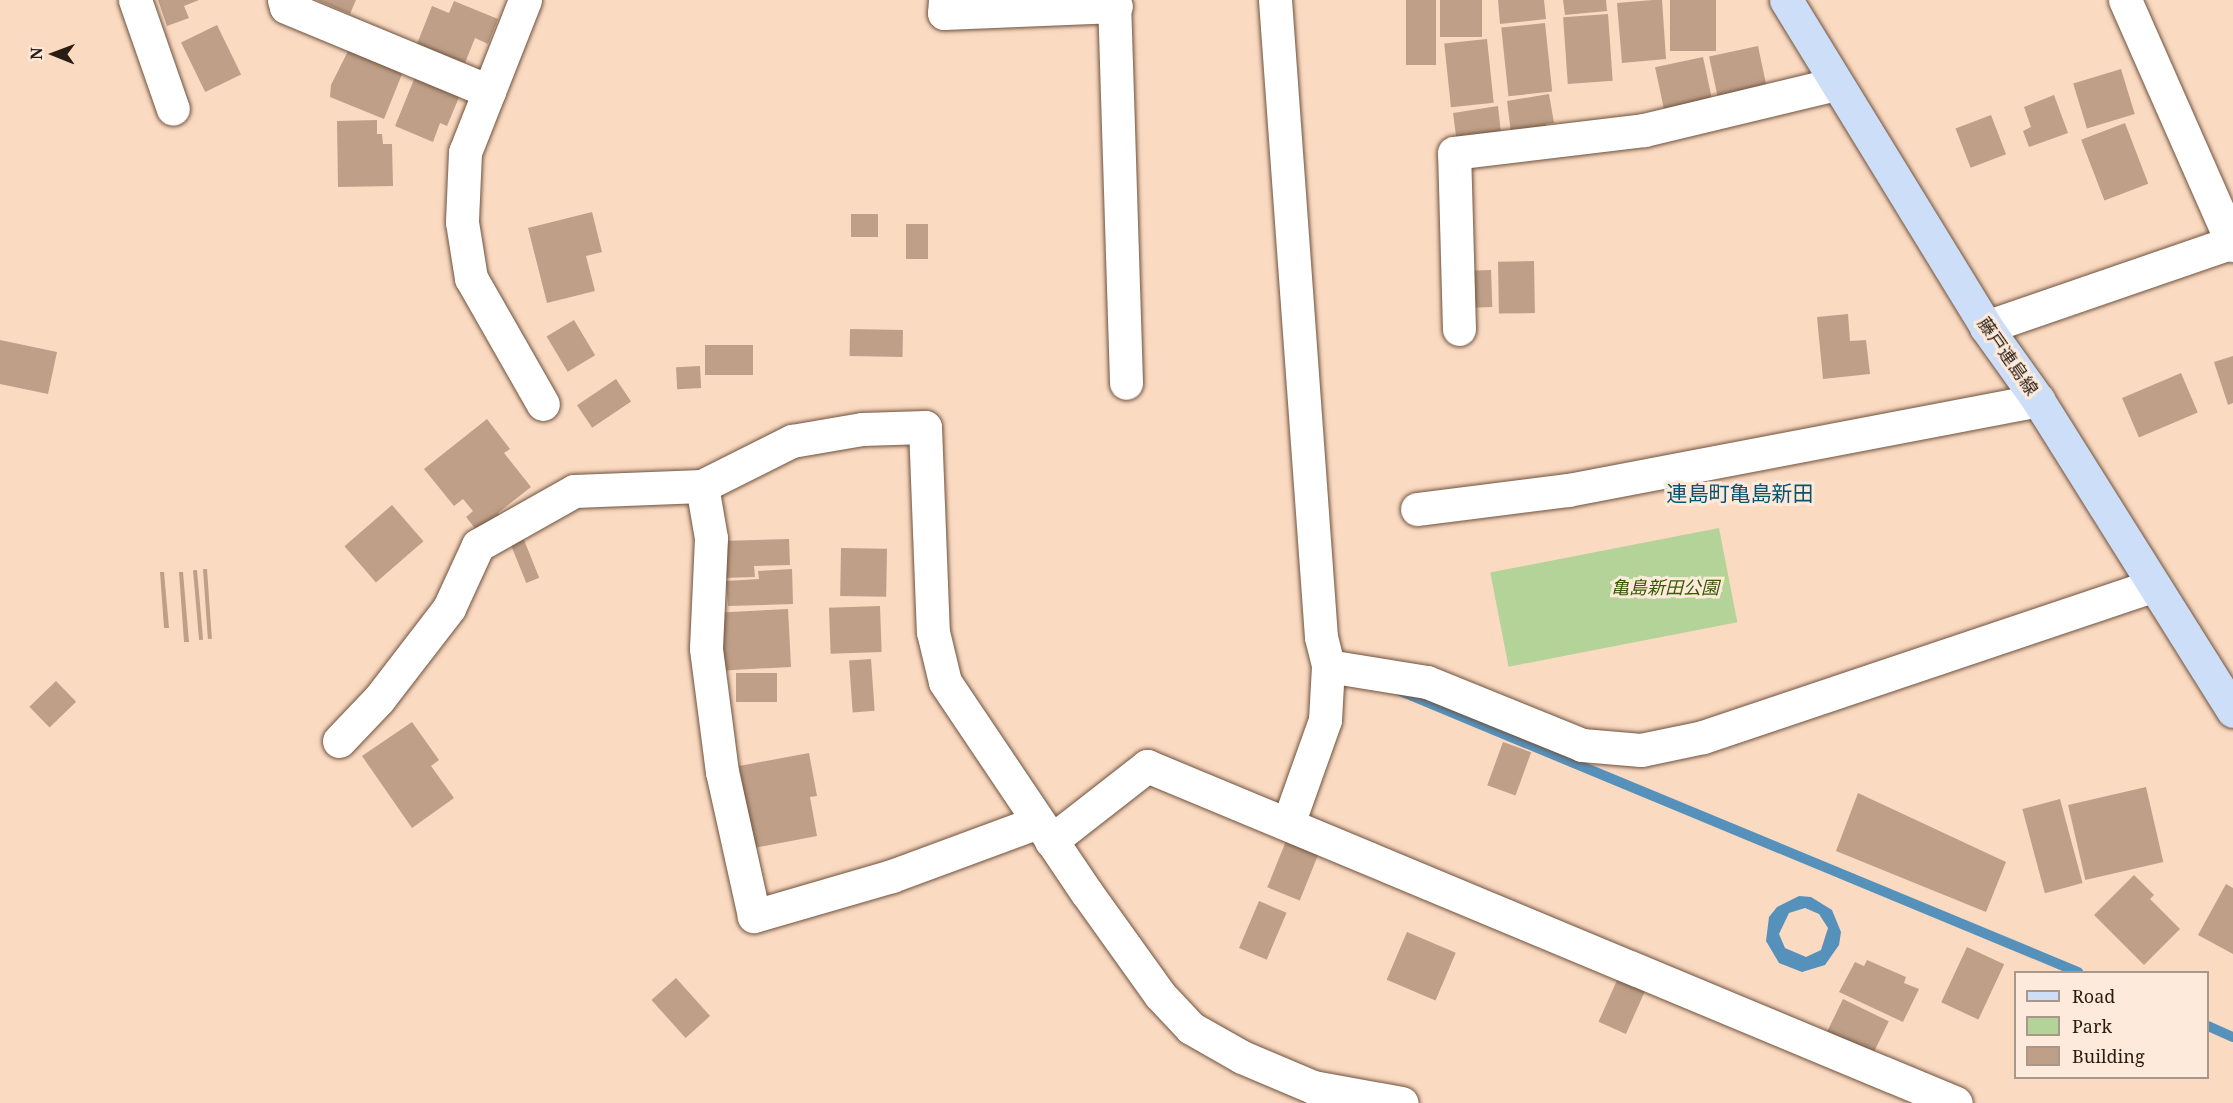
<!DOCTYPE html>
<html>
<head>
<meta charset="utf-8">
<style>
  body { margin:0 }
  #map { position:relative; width:2233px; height:1103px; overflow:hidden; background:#fbdac2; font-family:"Noto Serif","Noto Sans JP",serif }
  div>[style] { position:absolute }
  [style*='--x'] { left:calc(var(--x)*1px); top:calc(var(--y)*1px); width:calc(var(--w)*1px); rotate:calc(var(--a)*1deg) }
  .green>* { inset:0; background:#b3d399; transform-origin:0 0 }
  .water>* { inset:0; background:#5691bb }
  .stream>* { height:10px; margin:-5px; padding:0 5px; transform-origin:5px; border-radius:5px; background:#5691bb }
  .building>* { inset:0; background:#bf9f88; transform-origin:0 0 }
  .roads { filter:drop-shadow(0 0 2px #6e523d) drop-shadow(0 0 2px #6e523d) }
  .minor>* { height:33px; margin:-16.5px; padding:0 16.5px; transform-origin:16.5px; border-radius:16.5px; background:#fff }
  .major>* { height:33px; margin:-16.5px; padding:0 16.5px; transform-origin:16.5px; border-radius:16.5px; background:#ccdef8 }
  span { translate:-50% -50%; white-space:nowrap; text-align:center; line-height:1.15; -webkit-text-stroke:6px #feeadb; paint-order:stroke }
  .street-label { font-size:18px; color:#281c13 }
  .park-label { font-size:18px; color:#355b00; font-style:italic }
  .quarter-label { font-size:21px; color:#0a536f }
  .legend { position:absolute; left:2014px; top:971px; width:195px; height:108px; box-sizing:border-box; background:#feeadb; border:2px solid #a8988b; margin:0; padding:8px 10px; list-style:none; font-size:18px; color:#281c13 }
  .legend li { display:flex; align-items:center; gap:12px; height:30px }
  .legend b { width:30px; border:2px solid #a8988b }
  .north { position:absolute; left:24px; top:24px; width:60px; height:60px; -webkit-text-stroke:4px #feeadb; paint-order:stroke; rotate:271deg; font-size:16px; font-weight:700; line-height:24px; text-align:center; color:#281c13 }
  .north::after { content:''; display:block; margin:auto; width:21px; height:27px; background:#281c13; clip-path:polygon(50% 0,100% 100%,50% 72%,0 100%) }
</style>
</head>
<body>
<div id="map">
  <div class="green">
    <div style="left:1719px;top:528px;width:96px;height:233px;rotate:79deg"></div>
  </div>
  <div class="water">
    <div style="clip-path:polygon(evenodd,1799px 896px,1811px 897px,1832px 910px,1841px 932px,1839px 945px,1825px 965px,1802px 972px,1779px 963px,1766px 941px,1769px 917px,1777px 907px,1799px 896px,1805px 908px,1819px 914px,1828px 928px,1821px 950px,1806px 957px,1785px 948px,1779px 934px,1789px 913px,1805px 908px)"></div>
  </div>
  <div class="stream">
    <div style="--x:1400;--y:691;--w:734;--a:22.51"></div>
    <div style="--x:2208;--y:1026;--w:27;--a:24"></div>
  </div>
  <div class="building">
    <div style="clip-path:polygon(158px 0,199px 0,184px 6px,189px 18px,167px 26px)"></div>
    <div style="clip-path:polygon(317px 0,356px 0,350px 14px)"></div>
    <div style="left:1406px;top:0;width:30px;height:65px"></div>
    <div style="left:1440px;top:0;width:42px;height:37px"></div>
    <div style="clip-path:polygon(1498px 0,1544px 0,1546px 19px,1500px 24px)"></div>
    <div style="clip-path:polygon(1563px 0,1606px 0,1607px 11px,1565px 15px)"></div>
    <div style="clip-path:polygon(1653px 0,1662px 0,1666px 59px,1622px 63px,1617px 3px)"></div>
    <div style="left:1670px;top:0;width:46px;height:51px"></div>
    <div style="clip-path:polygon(454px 1px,498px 19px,488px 44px,475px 38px,465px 63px,415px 49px,432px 6px,449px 13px)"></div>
    <div style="left:1608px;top:14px;width:67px;height:45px;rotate:86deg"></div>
    <div style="left:1545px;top:23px;width:69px;height:44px;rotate:84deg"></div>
    <div style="left:217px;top:25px;width:55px;height:40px;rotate:64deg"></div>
    <div style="left:1487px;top:39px;width:64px;height:43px;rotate:84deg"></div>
    <div style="left:1758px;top:46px;width:48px;height:50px;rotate:78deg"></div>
    <div style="clip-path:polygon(350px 47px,404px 69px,384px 119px,330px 97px,331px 85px)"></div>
    <div style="left:1703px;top:57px;width:52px;height:49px;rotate:78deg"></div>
    <div style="left:2121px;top:69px;width:47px;height:50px;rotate:73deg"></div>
    <div style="clip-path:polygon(415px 77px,460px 95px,447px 126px,440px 123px,433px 142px,395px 126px)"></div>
    <div style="clip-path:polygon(1549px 94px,1554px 123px,1546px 124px,1548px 136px,1512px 141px,1507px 101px)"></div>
    <div style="clip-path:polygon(2054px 95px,2068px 133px,2029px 147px,2023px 131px,2031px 127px,2024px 107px)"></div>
    <div style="clip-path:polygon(1498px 106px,1501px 133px,1458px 151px,1453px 113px)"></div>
    <div style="left:1991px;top:115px;width:42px;height:38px;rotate:69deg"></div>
    <div style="clip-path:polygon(377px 120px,377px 134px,382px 134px,383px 144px,392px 144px,393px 186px,338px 187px,337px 121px)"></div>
    <div style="left:2125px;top:123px;width:65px;height:47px;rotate:69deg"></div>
    <div style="clip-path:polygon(592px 212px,602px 252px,586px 256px,595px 291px,547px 303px,528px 228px)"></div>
    <div style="left:851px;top:214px;width:27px;height:23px"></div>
    <div style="left:906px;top:224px;width:22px;height:35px"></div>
    <div style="left:1534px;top:261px;width:52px;height:36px;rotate:89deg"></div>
    <div style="left:1491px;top:270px;width:37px;height:29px;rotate:88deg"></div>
    <div style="clip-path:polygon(1848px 314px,1850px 341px,1866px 340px,1870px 374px,1823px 379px,1817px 317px)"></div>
    <div style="left:574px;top:320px;width:41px;height:32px;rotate:59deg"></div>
    <div style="left:850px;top:329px;width:53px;height:27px;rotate:1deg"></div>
    <div style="clip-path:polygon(0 340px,57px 352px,48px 394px,0 384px)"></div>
    <div style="left:705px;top:345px;width:48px;height:30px"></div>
    <div style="clip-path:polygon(2233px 356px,2233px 403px,2228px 405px,2214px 362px)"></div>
    <div style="left:700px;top:366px;width:22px;height:24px;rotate:87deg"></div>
    <div style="left:2181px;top:373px;width:43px;height:64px;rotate:67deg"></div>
    <div style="left:616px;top:379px;width:27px;height:47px;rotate:56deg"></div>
    <div style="clip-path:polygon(487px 419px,510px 449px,504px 453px,531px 487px,498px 513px,503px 520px,482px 537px,466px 517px,473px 511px,463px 499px,454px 506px,424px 469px)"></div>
    <div style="left:392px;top:505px;width:48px;height:63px;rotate:49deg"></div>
    <div style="left:522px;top:535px;width:46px;height:14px;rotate:68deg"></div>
    <div style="clip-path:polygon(789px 539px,790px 565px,754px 566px,755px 577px,721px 578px,720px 541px)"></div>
    <div style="left:841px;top:548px;width:46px;height:48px;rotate:1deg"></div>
    <div style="left:207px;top:569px;width:70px;height:4px;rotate:86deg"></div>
    <div style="clip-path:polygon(792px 569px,793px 604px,728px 606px,726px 581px,759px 579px,758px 571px)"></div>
    <div style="left:197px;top:570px;width:70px;height:4px;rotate:85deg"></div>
    <div style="clip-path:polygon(160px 572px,164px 572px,169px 628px,164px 628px)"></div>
    <div style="clip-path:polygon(179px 572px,183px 572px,189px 642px,184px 642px)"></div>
    <div style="left:880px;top:606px;width:46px;height:51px;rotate:88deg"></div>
    <div style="left:788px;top:609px;width:58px;height:71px;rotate:87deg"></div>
    <div style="left:871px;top:659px;width:52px;height:22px;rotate:86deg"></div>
    <div style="left:777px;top:673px;width:29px;height:41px;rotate:90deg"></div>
    <div style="left:56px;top:681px;width:29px;height:37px;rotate:46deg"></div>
    <div style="clip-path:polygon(412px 722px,439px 760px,431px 766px,454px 798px,412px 828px,362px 756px)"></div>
    <div style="left:1503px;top:742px;width:30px;height:46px;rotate:20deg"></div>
    <div style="clip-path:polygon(809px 753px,817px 796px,810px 797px,817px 836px,754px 848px,739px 766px)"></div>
    <div style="left:2146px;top:787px;width:77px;height:80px;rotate:77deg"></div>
    <div style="clip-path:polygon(1858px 793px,2006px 862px,1986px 912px,1836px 851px)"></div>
    <div style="left:2060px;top:799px;width:87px;height:39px;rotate:75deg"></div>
    <div style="left:1286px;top:841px;width:35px;height:50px;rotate:22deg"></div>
    <div style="clip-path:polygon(2134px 875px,2154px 895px,2150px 899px,2180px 929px,2144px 965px,2094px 915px)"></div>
    <div style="clip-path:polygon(2226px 884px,2233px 888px,2233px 954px,2198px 935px)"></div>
    <div style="left:1259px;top:901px;width:30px;height:51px;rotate:23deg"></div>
    <div style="left:1407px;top:932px;width:53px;height:52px;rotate:23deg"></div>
    <div style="left:1967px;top:947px;width:41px;height:61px;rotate:25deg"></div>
    <div style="clip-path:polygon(1867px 960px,1906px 977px,1904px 983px,1919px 989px,1903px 1022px,1839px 992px,1855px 962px,1864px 966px)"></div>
    <div style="left:676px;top:978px;width:51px;height:33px;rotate:48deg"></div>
    <div style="left:1618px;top:978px;width:30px;height:48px;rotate:24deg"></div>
    <div style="left:1843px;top:999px;width:51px;height:36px;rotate:26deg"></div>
  </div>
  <div class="roads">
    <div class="minor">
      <div style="--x:135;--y:0;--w:115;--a:70.8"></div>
      <div style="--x:284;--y:0;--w:7;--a:74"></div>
      <div style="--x:286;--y:7;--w:220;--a:22.5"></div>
      <div style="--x:525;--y:0;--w:163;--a:111.5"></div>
      <div style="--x:465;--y:152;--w:70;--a:92.5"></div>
      <div style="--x:462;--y:222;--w:57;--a:80.9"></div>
      <div style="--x:471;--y:278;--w:145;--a:60.3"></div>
      <div style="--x:945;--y:0;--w:13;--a:94"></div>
      <div style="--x:944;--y:13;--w:172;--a:-2.3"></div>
      <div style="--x:1114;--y:0;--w:383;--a:88.2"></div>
      <div style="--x:1275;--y:0;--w:639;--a:85.87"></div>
      <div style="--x:1321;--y:637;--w:30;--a:76"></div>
      <div style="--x:1328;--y:666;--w:54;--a:93.2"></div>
      <div style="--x:1325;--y:720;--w:110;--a:109.6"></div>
      <div style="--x:2125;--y:0;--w:268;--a:66.2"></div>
      <div style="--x:1986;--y:327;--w:261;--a:-19"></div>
      <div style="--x:1459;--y:329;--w:176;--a:-91.6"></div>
      <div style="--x:1454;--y:153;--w:191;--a:-6.9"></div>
      <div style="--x:1644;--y:130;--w:197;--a:-13.5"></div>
      <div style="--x:1417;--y:509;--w:152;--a:-7.2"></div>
      <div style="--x:1568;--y:490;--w:479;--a:-10.8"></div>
      <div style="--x:1328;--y:666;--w:100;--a:9.2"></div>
      <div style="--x:1427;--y:682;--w:167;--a:22.1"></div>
      <div style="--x:1582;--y:745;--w:59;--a:4.8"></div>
      <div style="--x:1641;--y:750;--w:63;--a:-11.8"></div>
      <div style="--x:1703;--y:737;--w:474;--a:-18.6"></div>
      <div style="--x:339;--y:741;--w:58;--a:-46.4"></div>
      <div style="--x:379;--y:699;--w:115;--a:-52.4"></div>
      <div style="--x:449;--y:608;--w:69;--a:-65.3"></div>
      <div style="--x:478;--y:545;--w:110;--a:-29.4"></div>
      <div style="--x:574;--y:491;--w:128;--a:-2.2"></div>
      <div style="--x:1038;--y:822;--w:156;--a:159.7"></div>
      <div style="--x:892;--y:876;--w:144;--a:163.8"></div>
      <div style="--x:754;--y:916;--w:148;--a:-102.5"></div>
      <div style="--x:722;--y:772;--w:125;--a:-97.4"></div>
      <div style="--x:706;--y:648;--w:110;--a:-87.4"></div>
      <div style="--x:711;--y:538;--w:53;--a:-99.8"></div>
      <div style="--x:702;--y:486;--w:101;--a:-26.6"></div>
      <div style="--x:792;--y:441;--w:71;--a:-9.7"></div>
      <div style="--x:862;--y:429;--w:63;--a:-1.8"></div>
      <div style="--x:925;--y:427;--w:205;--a:87.8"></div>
      <div style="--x:933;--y:632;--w:51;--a:76.5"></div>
      <div style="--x:945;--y:682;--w:254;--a:56.1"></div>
      <div style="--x:1087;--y:893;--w:125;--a:54.4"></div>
      <div style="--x:1160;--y:995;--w:45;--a:46.8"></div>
      <div style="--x:1191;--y:1028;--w:59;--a:29.6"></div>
      <div style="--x:1242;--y:1057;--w:77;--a:22.9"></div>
      <div style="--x:1313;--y:1087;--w:90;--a:10.2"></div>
      <div style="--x:1051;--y:841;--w:122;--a:-38"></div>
      <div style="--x:1147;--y:766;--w:876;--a:22.61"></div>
    </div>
    <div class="major">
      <div style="--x:1786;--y:0;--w:383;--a:58.5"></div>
      <div style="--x:1986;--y:327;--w:90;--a:54.5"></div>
      <div style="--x:2038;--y:400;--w:367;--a:57.9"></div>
    </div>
  </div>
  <div class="street-label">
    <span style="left:2008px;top:356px;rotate:55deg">藤戸連島線</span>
  </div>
  <div class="park-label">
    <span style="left:1665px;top:587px">亀島新田公園</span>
  </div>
  <div class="quarter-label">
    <span style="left:1740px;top:493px">連島町亀島新田</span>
  </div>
  <ul class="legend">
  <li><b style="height:8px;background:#ccdef8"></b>Road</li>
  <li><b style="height:16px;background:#b3d399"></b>Park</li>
  <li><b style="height:16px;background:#bf9f88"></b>Building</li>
  </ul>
  <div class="north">N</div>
</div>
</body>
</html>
